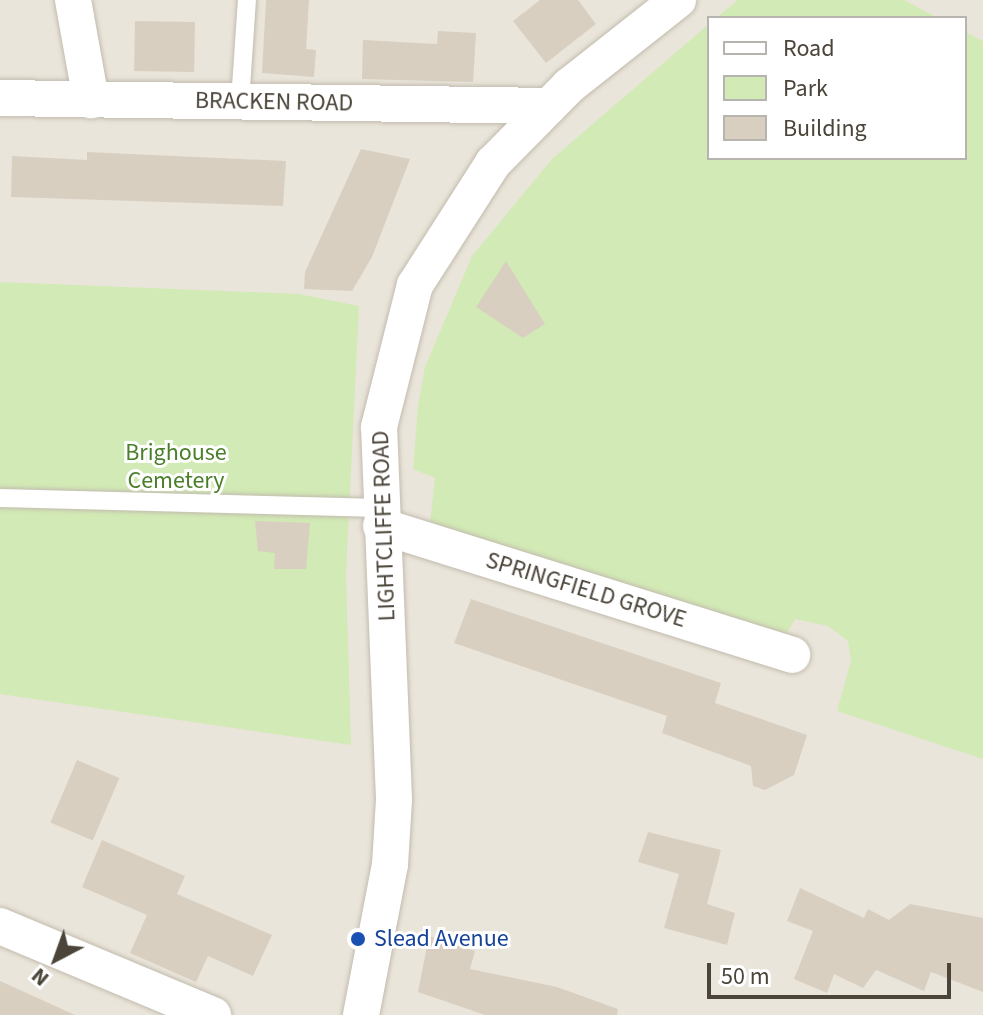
<!DOCTYPE html>
<html>
<head>
<meta charset="utf-8">
<style>
  body { margin:0 }
  #map { position:relative; width:983px; height:1015px; overflow:hidden; background:#f6f3ec; font-family:"Source Sans 3",sans-serif }
  div>[style] { position:absolute }
  [style*='--x'] { left:calc(var(--x)*1px); top:calc(var(--y)*1px); width:calc(var(--w)*1px); rotate:calc(var(--a)*1deg) }
  .residential>* { inset:0; background:#eae5da }
  .green>* { inset:0; background:#d2eab5 }
  .building>* { inset:0; background:#d8cfc1; transform-origin:0 0 }
  .roads { filter:drop-shadow(0 0 2px #c2bbae) drop-shadow(0 0 2px #c2bbae) }
  .lane>* { height:18px; margin:-9px; padding:0 9px; transform-origin:9px; border-radius:9px; background:#fff }
  .street>* { height:36px; margin:-18px; padding:0 18px; transform-origin:18px; border-radius:18px; background:#fff }
  .dots>* { width:22px; height:22px; translate:-50% -50%; box-sizing:border-box; border:4px solid #fff; border-radius:50% }
  span { translate:-50% -50%; white-space:nowrap; text-align:center; line-height:1.15; -webkit-text-stroke:6px #fff; paint-order:stroke }
  .street-label { font-size:24px; color:#4b4439 }
  .park-label { font-size:24px; color:#4a7f2a }
  .transit-label { font-size:24px; color:#164399 }
  .left { translate:0 -50%; text-align:left }
  .legend { position:absolute; left:707px; top:16px; width:260px; height:144px; box-sizing:border-box; background:#fff; border:2px solid #b7b4b0; margin:0; padding:10px 14px; list-style:none; font-size:24px; color:#4b4439 }
  .legend li { display:flex; align-items:center; gap:16px; height:40px }
  .legend b { width:40px; border:2px solid #b7b4b0 }
  .north { position:absolute; left:16px; top:919px; width:80px; height:80px; -webkit-text-stroke:6px #fff; paint-order:stroke; rotate:221deg; font-size:22px; font-weight:700; line-height:32px; text-align:center; color:#4b4439 }
  .north::after { content:''; display:block; margin:auto; width:28px; height:36px; background:#4b4439; clip-path:polygon(50% 0,100% 100%,50% 72%,0 100%) }
  .scale { position:absolute; left:707px; top:963px; width:244px; height:36px; box-sizing:border-box; border:4px solid #4b4439; border-top:0; padding-left:10px; font-size:24px; line-height:28px; white-space:nowrap; color:#4b4439; -webkit-text-stroke:6px #fff; paint-order:stroke }
</style>
</head>
<body>
<div id="map">
  <div class="residential">
    <div style="clip-path:polygon(evenodd,0 0,983px 0,983px 1015px,0 1015px,0 0,709px 18px,965px 18px,965px 158px,709px 158px,709px 18px)"></div>
  </div>
  <div class="green">
    <div style="clip-path:polygon(738px 0,904px 0,938px 18px,716px 18px)"></div>
    <div style="clip-path:polygon(709px 24px,709px 158px,965px 158px,965px 32px,983px 41px,983px 759px,837px 711px,851px 661px,848px 641px,828px 626px,795px 619px,784px 638px,430px 524px,435px 478px,413px 469px,418px 406px,425px 367px,472px 256px,552px 159px)"></div>
    <div style="clip-path:polygon(0 282px,299px 294px,359px 306px,346px 575px,351px 745px,0 694px)"></div>
  </div>
  <div class="building">
    <div style="clip-path:polygon(266px 0,309px 0,306px 49px,316px 50px,314px 77px,262px 73px)"></div>
    <div style="clip-path:polygon(540px 0,578px 0,596px 24px,546px 63px,513px 21px)"></div>
    <div style="left:135px;top:21px;width:60px;height:50px;rotate:1deg"></div>
    <div style="clip-path:polygon(438px 31px,476px 33px,473px 82px,362px 79px,363px 40px,437px 44px)"></div>
    <div style="clip-path:polygon(361px 149px,410px 159px,372px 257px,352px 291px,304px 289px,305px 272px)"></div>
    <div style="clip-path:polygon(87px 152px,286px 161px,283px 206px,11px 197px,12px 156px,87px 160px)"></div>
    <div style="clip-path:polygon(506px 261px,545px 324px,523px 338px,476px 307px)"></div>
    <div style="clip-path:polygon(255px 521px,310px 523px,306px 569px,274px 569px,275px 553px,258px 551px)"></div>
    <div style="clip-path:polygon(471px 599px,721px 683px,715px 703px,807px 735px,794px 775px,765px 790px,753px 786px,751px 766px,662px 733px,667px 716px,454px 643px)"></div>
    <div style="left:77px;top:760px;width:46px;height:68px;rotate:23deg"></div>
    <div style="clip-path:polygon(648px 832px,721px 850px,707px 904px,735px 913px,727px 945px,664px 928px,679px 874px,638px 862px)"></div>
    <div style="clip-path:polygon(102px 840px,185px 876px,177px 894px,272px 935px,253px 976px,208px 956px,196px 982px,130px 953px,147px 915px,82px 887px)"></div>
    <div style="clip-path:polygon(800px 888px,864px 918px,868px 909px,889px 920px,910px 904px,983px 918px,983px 992px,931px 972px,924px 991px,876px 970px,863px 988px,834px 974px,827px 993px,794px 979px,813px 931px,787px 921px)"></div>
    <div style="clip-path:polygon(429px 936px,475px 951px,470px 969px,557px 987px,618px 1009px,617px 1015px,485px 1015px,418px 992px)"></div>
    <div style="clip-path:polygon(0 981px,75px 1015px,0 1015px)"></div>
  </div>
  <div class="roads">
    <div class="lane">
      <div style="--x:240;--y:102;--w:102;--a:-86.1"></div>
      <div style="--x:0;--y:498;--w:380;--a:1.5"></div>
    </div>
    <div class="street">
      <div style="--x:73;--y:0;--w:102;--a:79.8"></div>
      <div style="--x:0;--y:98;--w:549;--a:0.83"></div>
      <div style="--x:381;--y:526;--w:431;--a:17.4"></div>
      <div style="--x:0;--y:926;--w:231;--a:22.7"></div>
      <div style="--x:361;--y:1015;--w:153;--a:-79.1"></div>
      <div style="--x:390;--y:865;--w:66;--a:-86.5"></div>
      <div style="--x:394;--y:799;--w:372;--a:-92.3"></div>
      <div style="--x:379;--y:427;--w:146;--a:-75.8"></div>
      <div style="--x:415;--y:285;--w:145;--a:-57.4"></div>
      <div style="--x:493;--y:163;--w:108;--a:-45.4"></div>
      <div style="--x:569;--y:86;--w:139;--a:-38.3"></div>
    </div>
  </div>
  <div class="dots">
    <div style="left:358px;top:939px;background:#1a4fb4"></div>
  </div>
  <div class="street-label">
    <span style="left:274px;top:102px;rotate:1deg">BRACKEN ROAD</span>
    <span style="left:384px;top:526px;rotate:-92deg">LIGHTCLIFFE ROAD</span>
    <span style="left:586px;top:590px;rotate:17deg">SPRINGFIELD GROVE</span>
  </div>
  <div class="park-label">
    <span style="left:176px;top:467px">Brighouse<br>Cemetery</span>
  </div>
  <div class="transit-label">
    <span class="left" style="left:374px;top:939px">Slead Avenue</span>
  </div>
  <ul class="legend">
  <li><b style="height:10px;background:#fff"></b>Road</li>
  <li><b style="height:22px;background:#d2eab5"></b>Park</li>
  <li><b style="height:22px;background:#d8cfc1"></b>Building</li>
  </ul>
  <div class="north">N</div>
  <div class="scale">50 m</div>
</div>
</body>
</html>
